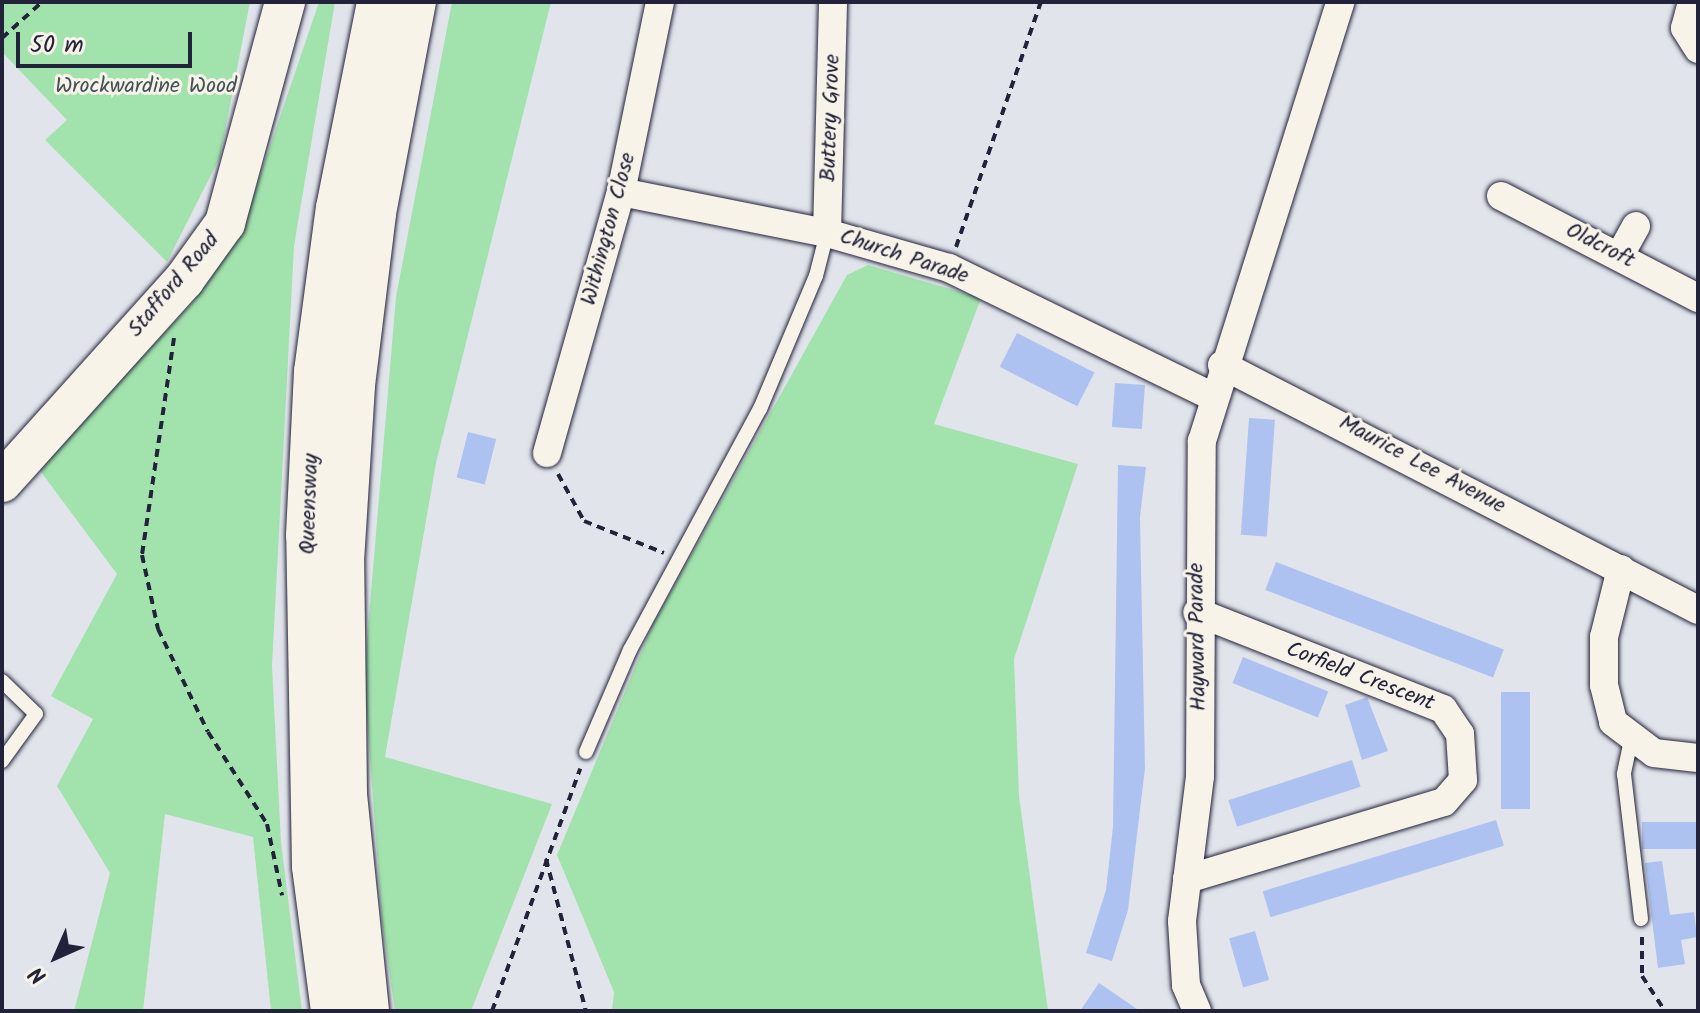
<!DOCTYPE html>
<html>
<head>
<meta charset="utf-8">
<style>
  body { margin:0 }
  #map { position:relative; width:1700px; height:1013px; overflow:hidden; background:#e1e4eb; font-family:Kalam,sans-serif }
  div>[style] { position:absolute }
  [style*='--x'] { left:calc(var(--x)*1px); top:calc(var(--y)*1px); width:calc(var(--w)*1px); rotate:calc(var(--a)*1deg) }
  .green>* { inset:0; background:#a2e3ad }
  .building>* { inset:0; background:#adc2f1; transform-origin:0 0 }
  .path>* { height:4px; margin-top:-2px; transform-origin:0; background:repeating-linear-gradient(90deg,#22223b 0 8px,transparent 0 14px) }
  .roads { filter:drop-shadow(0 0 2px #22223b) drop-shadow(0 0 2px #22223b) }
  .lane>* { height:14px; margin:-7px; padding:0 7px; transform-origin:7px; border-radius:7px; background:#f7f3e8 }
  .street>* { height:28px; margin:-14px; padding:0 14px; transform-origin:14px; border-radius:14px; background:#f7f3e8 }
  .secondary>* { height:40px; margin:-20px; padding:0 20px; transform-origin:20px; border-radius:20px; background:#f7f3e8 }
  .highway>* { height:44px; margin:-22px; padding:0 22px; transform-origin:22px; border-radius:22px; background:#f7f3e8 }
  span { translate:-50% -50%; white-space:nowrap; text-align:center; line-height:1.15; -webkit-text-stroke:6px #f7f3e8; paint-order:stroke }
  .park-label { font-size:22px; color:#425258 }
  .street-label { font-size:22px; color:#22223b }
  .frame { position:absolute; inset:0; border:4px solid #22223b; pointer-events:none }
  .north { position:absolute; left:16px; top:917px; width:80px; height:80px; -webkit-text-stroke:6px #f7f3e8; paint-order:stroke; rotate:225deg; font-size:22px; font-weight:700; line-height:32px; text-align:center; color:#22223b }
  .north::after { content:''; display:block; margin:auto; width:28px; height:36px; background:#22223b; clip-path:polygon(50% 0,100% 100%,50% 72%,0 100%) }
  .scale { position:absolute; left:16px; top:32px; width:176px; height:36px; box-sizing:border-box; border:4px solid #22223b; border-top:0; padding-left:10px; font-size:24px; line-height:28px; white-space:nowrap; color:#22223b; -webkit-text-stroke:6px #f7f3e8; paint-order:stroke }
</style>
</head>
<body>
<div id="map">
  <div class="green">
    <div style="clip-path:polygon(2px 2px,250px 2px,220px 157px,167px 262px,45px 140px,67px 120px,2px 52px)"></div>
    <div style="clip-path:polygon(319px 2px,335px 2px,294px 246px,272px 666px,281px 842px,302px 1011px,271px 1011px,253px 837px,165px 814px,143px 1011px,74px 1011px,110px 873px,57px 786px,93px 719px,51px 696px,117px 574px,38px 468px,195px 300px,246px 217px)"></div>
    <div style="clip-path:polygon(452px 2px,551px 2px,436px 463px,385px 757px,552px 804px,471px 1011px,395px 1011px,382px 921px,364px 675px,396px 297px)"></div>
    <div style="clip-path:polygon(868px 265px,981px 298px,934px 424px,1078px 464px,1014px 659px,1019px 796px,1048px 1011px,612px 1011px,614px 992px,557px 855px,653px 624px,847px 275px)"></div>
  </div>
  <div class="building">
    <div style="left:1017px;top:333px;width:87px;height:38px;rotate:27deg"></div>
    <div style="left:1115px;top:383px;width:30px;height:44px;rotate:4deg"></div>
    <div style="left:1249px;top:418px;width:26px;height:117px;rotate:4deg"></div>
    <div style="left:468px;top:432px;width:29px;height:47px;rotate:14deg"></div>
    <div style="clip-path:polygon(1118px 465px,1146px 467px,1140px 517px,1145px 768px,1128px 910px,1112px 961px,1086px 953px,1106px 890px,1113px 827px)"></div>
    <div style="left:1276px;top:562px;width:244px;height:30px;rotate:21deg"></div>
    <div style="left:1243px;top:657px;width:92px;height:28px;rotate:22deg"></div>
    <div style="left:1501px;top:692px;width:29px;height:117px"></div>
    <div style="clip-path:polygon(1367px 697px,1388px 751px,1362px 760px,1345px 705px)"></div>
    <div style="left:1352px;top:760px;width:28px;height:130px;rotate:72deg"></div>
    <div style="left:1496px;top:820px;width:27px;height:244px;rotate:73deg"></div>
    <div style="left:1698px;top:822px;width:27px;height:56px;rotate:90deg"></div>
    <div style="clip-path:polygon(1662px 861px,1670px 915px,1694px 912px,1697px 937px,1681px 940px,1685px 964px,1658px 968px,1645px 863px)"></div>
    <div style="left:1255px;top:931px;width:51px;height:27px;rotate:74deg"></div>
    <div style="clip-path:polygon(1099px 983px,1140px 1011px,1080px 1011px)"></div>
  </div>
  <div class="path">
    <div style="--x:2;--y:38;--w:54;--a:-42"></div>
    <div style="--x:956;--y:247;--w:259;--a:-70.9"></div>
    <div style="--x:174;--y:338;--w:219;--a:98.4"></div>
    <div style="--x:142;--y:555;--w:76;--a:77.8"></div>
    <div style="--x:158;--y:629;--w:114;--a:64.1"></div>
    <div style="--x:208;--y:732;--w:109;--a:57.3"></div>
    <div style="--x:267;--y:824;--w:73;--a:78.1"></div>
    <div style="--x:558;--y:474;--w:54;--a:61"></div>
    <div style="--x:584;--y:521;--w:86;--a:21.8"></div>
    <div style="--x:546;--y:859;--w:157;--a:75.3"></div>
    <div style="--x:1642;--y:937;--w:39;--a:90"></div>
    <div style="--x:1642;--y:976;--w:42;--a:56.7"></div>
    <div style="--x:492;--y:1011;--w:258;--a:-70"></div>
  </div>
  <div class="roads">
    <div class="lane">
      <div style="--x:2;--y:681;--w:47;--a:44.1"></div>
      <div style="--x:36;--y:714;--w:58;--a:125.9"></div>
      <div style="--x:1631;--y:740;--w:35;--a:102"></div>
      <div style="--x:1624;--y:774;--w:146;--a:83.3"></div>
      <div style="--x:586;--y:752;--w:111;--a:-66.7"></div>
      <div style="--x:630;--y:650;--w:274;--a:-61.7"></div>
      <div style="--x:760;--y:409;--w:144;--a:-67.2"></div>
      <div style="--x:816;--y:276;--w:44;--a:-75.7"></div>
    </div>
    <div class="street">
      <div style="--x:1692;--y:2;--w:27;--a:105"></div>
      <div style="--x:1685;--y:28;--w:25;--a:58"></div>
      <div style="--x:621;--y:192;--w:210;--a:11.3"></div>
      <div style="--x:827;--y:233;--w:127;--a:16"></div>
      <div style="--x:949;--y:268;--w:292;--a:26"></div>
      <div style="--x:1501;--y:196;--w:222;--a:27.4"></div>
      <div style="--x:827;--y:233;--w:231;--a:-88.5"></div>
      <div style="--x:1620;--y:255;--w:33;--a:-61"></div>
      <div style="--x:1222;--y:365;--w:535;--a:27.24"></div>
      <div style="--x:547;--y:453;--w:271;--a:-74.2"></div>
      <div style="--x:621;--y:192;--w:194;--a:-78.4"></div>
      <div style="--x:1621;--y:569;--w:70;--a:104"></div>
      <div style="--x:1604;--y:637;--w:48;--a:90"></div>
      <div style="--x:1604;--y:685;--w:38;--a:76"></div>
      <div style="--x:1613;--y:722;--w:51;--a:37.1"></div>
      <div style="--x:1654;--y:753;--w:44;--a:6.5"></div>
      <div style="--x:1187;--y:879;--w:268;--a:-16.7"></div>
      <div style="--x:1444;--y:802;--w:29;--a:-49"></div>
      <div style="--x:1463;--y:780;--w:46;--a:-93.7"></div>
      <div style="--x:1460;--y:734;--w:30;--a:-124"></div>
      <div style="--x:1443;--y:709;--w:264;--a:-158.5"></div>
      <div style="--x:1197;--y:1011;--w:28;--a:-113"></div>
      <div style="--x:1186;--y:985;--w:64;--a:-93.6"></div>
      <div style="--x:1182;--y:921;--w:146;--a:-82.9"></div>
      <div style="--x:1200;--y:776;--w:335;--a:-89.7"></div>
      <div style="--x:1202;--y:441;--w:460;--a:-72.5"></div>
    </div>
    <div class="secondary">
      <div style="--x:2;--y:482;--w:272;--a:-48"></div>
      <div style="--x:184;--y:280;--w:70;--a:-54.3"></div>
      <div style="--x:225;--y:223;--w:229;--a:-74.8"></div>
    </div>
    <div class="highway">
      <div style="--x:333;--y:1011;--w:146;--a:-97.5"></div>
      <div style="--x:314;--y:866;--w:331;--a:-91"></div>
      <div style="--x:308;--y:535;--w:163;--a:-87.2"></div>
      <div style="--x:316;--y:372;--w:165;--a:-82.4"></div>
      <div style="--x:338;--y:208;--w:210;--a:-78.7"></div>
      <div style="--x:367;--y:1011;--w:218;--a:-95.8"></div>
      <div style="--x:345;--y:794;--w:233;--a:-90.7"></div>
      <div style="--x:342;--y:561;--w:176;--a:-86.4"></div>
      <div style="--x:353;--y:385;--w:173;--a:-83"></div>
      <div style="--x:374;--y:213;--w:215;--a:-79.3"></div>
    </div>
  </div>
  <div class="park-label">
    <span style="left:146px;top:87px">Wrockwardine Wood</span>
  </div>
  <div class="street-label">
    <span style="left:831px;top:118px;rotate:-88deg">Buttery Grove</span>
    <span style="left:609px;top:229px;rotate:-75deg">Withington Close</span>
    <span style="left:1600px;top:246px;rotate:27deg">Oldcroft</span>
    <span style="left:904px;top:257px;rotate:18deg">Church Parade</span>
    <span style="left:174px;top:285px;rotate:-50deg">Stafford Road</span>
    <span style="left:1422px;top:465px;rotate:28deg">Maurice Lee Avenue</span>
    <span style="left:310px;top:504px;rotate:-88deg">Queensway</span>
    <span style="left:1198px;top:637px;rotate:-91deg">Hayward Parade</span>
    <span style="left:1360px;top:677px;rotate:21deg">Corfield Crescent</span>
  </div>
  <div class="frame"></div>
  <div class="north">N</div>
  <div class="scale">50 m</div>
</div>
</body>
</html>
